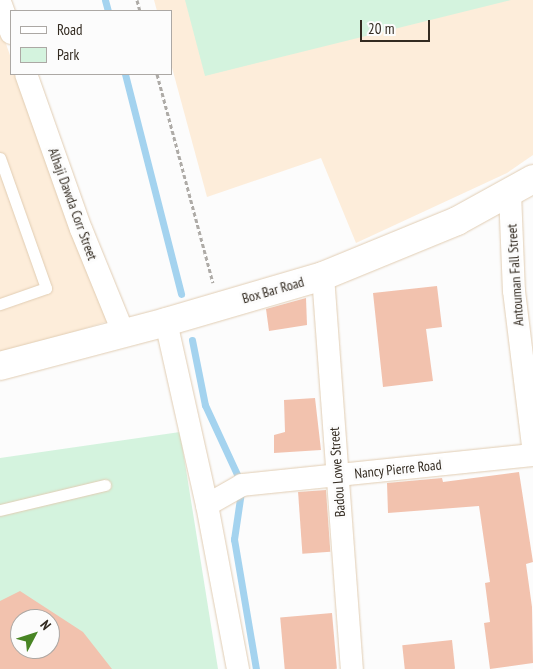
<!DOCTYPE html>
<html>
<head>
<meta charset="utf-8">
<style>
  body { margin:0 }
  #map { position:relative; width:533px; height:669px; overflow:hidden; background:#fcfcfc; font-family:"PT Sans Narrow",sans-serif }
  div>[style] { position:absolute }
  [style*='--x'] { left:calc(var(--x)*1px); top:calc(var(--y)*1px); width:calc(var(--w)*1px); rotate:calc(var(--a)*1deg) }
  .built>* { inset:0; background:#fdedda }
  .green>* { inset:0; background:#d4f3de }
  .stream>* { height:7px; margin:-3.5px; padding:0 3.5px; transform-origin:3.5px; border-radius:3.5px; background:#a4d3ef }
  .building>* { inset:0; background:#f2c2ae; transform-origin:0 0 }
  .path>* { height:3px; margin-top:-1.5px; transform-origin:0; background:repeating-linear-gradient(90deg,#aeaba7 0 4px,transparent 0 6.5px) }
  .roads { filter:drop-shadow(0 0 1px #e1cdb3) drop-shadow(0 0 1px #e1cdb3) }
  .service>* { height:11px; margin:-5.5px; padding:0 5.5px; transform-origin:5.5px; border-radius:5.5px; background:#fff }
  .minor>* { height:22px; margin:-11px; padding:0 11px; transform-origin:11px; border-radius:11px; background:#fff }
  .tertiary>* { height:28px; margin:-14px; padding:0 14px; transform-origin:14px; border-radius:14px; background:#fff }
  span { translate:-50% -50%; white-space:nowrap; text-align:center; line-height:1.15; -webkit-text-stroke:5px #fcfcfc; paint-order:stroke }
  .street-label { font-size:14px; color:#332b21 }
  .legend { position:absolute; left:10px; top:10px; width:162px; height:65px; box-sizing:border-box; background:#fcfcfc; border:1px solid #aca8a4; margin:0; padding:6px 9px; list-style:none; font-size:15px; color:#332b21 }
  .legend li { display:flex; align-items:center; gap:10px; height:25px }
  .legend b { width:25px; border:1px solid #aca8a4 }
  .north { position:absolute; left:10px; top:609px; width:50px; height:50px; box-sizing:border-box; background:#fcfcfc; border:1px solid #aca8a4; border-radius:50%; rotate:50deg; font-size:14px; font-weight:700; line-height:20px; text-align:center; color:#332b21 }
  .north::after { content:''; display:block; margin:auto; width:18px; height:22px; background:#488524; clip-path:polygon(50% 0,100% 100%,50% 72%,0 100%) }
  .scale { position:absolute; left:360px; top:20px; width:70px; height:22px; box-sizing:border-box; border:2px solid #332b21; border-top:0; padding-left:6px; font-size:15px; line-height:18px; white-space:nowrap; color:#332b21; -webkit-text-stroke:4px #fcfcfc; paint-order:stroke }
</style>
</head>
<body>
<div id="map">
  <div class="built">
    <div style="clip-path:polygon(154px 0,533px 0,533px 155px,507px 173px,356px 243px,321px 158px,207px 197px,171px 64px,171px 11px,157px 11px)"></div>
    <div style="clip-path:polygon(0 27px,11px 58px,11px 74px,17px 74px,109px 321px,0 355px)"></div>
  </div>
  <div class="green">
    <div style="clip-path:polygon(185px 0,511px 0,205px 76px)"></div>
    <div style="clip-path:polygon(evenodd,180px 432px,218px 669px,0 669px,0 458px,180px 432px,20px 619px,50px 619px,50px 649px,20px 649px,20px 619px)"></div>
  </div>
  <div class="stream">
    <div style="--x:105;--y:0;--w:11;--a:75"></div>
    <div style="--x:125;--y:74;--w:227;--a:75.7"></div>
    <div style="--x:192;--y:340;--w:66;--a:78.7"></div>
    <div style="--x:205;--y:405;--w:88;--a:65.2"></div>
    <div style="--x:242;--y:485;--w:55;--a:98.4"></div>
    <div style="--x:234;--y:539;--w:132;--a:80.4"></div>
  </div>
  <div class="building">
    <div style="clip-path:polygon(437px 286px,442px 327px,426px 329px,433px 381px,383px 387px,373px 293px)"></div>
    <div style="clip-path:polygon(306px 298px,307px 325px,269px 331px,266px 309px)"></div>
    <div style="clip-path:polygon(315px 398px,321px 450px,274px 453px,274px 435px,285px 432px,284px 400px)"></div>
    <div style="clip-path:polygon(519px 472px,533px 562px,526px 564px,532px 607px,533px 663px,490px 669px,484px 623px,490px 622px,485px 583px,490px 582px,479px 506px,388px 513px,387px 483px,442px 478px,443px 482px)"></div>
    <div style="left:326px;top:490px;width:62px;height:28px;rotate:86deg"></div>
    <div style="clip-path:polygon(evenodd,20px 591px,83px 632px,112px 669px,0 669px,0 601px,20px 591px,20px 619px,50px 619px,50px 649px,20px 649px,20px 619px)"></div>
    <div style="left:332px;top:613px;width:56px;height:52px;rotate:85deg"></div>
    <div style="left:452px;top:640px;width:29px;height:50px;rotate:84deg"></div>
  </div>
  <div class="path">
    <div style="--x:137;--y:0;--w:11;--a:75"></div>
    <div style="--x:157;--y:74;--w:216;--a:75"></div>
  </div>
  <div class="roads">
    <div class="service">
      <div style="--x:0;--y:158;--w:138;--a:70.5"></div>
      <div style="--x:46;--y:288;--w:49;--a:160.8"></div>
      <div style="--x:0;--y:510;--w:108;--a:-13.4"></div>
    </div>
    <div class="minor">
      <div style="--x:0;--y:2;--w:33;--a:70"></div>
      <div style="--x:26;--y:74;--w:164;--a:70.5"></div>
      <div style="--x:81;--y:229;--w:111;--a:67.8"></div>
      <div style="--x:510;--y:193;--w:98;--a:87.7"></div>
      <div style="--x:514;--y:291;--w:155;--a:83"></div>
      <div style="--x:323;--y:276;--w:394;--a:85.8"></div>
      <div style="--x:166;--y:322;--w:188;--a:77.4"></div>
      <div style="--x:207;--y:505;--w:167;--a:79.3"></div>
      <div style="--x:207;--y:505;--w:40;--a:-29.7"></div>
      <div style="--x:242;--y:485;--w:293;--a:-5.9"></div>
    </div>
    <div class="tertiary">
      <div style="--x:0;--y:366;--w:172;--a:-14.8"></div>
      <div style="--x:166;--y:322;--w:164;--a:-16.3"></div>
      <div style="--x:323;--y:276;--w:145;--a:-22.3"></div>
      <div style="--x:457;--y:221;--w:87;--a:-28.9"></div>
    </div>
  </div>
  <div class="street-label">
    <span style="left:73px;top:204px;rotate:70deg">Alhaji Dawda Corr Street</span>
    <span style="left:515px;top:275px;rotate:-94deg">Antouman Fall Street</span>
    <span style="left:273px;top:290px;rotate:-16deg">Box Bar Road</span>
    <span style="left:398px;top:469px;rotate:-6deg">Nancy Pierre Road</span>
    <span style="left:337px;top:472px;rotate:-94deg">Badou Lowe Street</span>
  </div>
  <ul class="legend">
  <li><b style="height:6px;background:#fff"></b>Road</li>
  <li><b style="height:14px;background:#d4f3de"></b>Park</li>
  </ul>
  <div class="north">N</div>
  <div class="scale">20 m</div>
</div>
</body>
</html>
